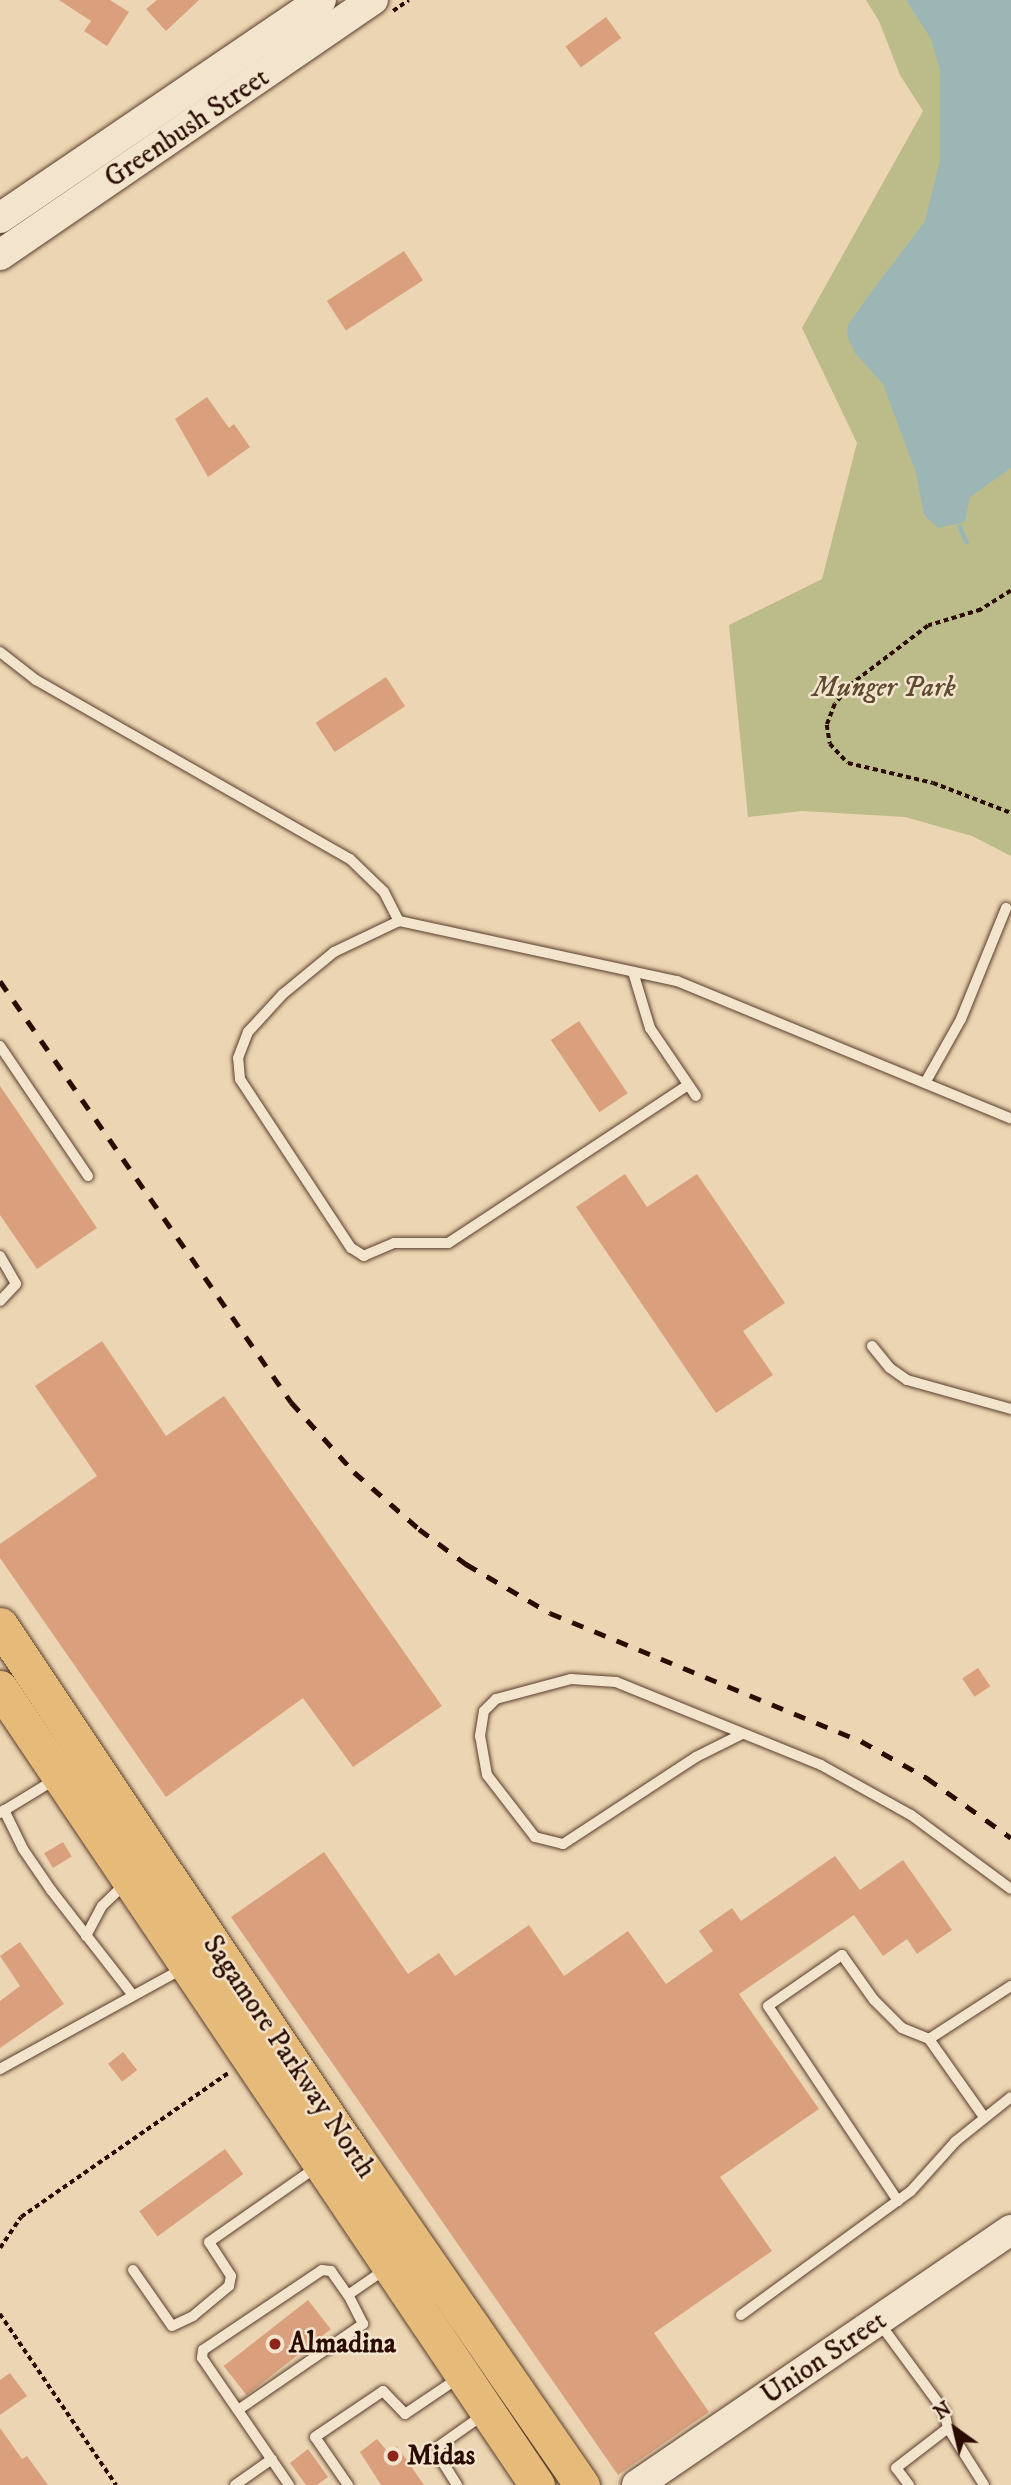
<!DOCTYPE html>
<html>
<head>
<meta charset="utf-8">
<style>
  body { margin:0 }
  #map { position:relative; width:1011px; height:2485px; overflow:hidden; background:#ecd5b2; font-family:"IM FELL DW Pica",serif }
  div>[style] { position:absolute }
  [style*='--x'] { left:calc(var(--x)*1px); top:calc(var(--y)*1px); width:calc(var(--w)*1px); rotate:calc(var(--a)*1deg) }
  .green>* { inset:0; background:#bbbc8a }
  .water>* { inset:0; background:#9cb6b6 }
  .stream>* { height:5px; margin:-2.5px; padding:0 2.5px; transform-origin:2.5px; border-radius:2.5px; background:#9cb6b6 }
  .building>* { inset:0; background:#daa07d; transform-origin:0 0 }
  .path>* { height:3.5px; margin-top:-1.75px; transform-origin:0; background:repeating-linear-gradient(90deg,#2a0c01 0 5px,transparent 0 8.5px) }
  .roads { filter:drop-shadow(0 0 2px #5a3e2d) drop-shadow(0 0 2px #5a3e2d) }
  .service>* { height:10px; margin:-5px; padding:0 5px; transform-origin:5px; border-radius:5px; background:#f3e4cd }
  .secondary>* { height:30px; margin:-15px; padding:0 15px; transform-origin:15px; border-radius:15px; background:#f3e4cd }
  .primary>* { height:35px; margin:-17.5px; padding:0 17.5px; transform-origin:17.5px; border-radius:17.5px; background:#e6ba79 }
  .rail>* { height:5px; margin-top:-2.5px; transform-origin:0; background:repeating-linear-gradient(90deg,#2a0c01 0 12px,transparent 0 24px) }
  .dots>* { width:19px; height:19px; translate:-50% -50%; box-sizing:border-box; border:4px solid #f3e4cd; border-radius:50% }
  span { translate:-50% -50%; white-space:nowrap; text-align:center; line-height:1.15; -webkit-text-stroke:5px #f3e4cd; paint-order:stroke }
  .street-label { font-size:28px; color:#2a0c01 }
  .park-label { font-size:28px; color:#5d4a31; font-style:italic }
  .poi-label { font-size:28px; color:#2a0c01; font-weight:700 }
  .left { translate:0 -50%; text-align:left }
  .north { position:absolute; left:920px; top:2394px; width:70px; height:70px; -webkit-text-stroke:5px #f3e4cd; paint-order:stroke; rotate:326deg; font-size:19px; font-weight:700; line-height:28px; text-align:center; color:#2a0c01 }
  .north::after { content:''; display:block; margin:auto; width:24px; height:32px; background:#2a0c01; clip-path:polygon(50% 0,100% 100%,50% 72%,0 100%) }
</style>
</head>
<body>
<div id="map">
  <div class="green">
    <div style="clip-path:polygon(866px 0,1011px 0,1011px 856px,972px 836px,905px 817px,802px 811px,748px 817px,729px 625px,822px 579px,857px 443px,802px 328px,923px 111px,900px 75px,879px 21px)"></div>
  </div>
  <div class="water">
    <div style="clip-path:polygon(906px 0,1011px 0,1011px 468px,970px 497px,965px 522px,938px 528px,924px 515px,916px 473px,883px 384px,855px 353px,847px 336px,848px 325px,866px 299px,925px 221px,940px 160px,940px 70px,931px 39px)"></div>
  </div>
  <div class="stream">
    <div style="--x:959;--y:526;--w:17;--a:66"></div>
  </div>
  <div class="building">
    <div style="clip-path:polygon(59px 0,110px 0,129px 12px,107px 46px,84px 31px,91px 21px)"></div>
    <div style="clip-path:polygon(157px 0,199px 0,166px 31px,146px 9px)"></div>
    <div style="left:606px;top:17px;width:26px;height:50px;rotate:54deg"></div>
    <div style="left:404px;top:251px;width:35px;height:92px;rotate:57deg"></div>
    <div style="clip-path:polygon(207px 397px,229px 428px,234px 424px,250px 447px,208px 477px,175px 419px)"></div>
    <div style="left:386px;top:677px;width:35px;height:84px;rotate:57deg"></div>
    <div style="left:579px;top:1021px;width:87px;height:34px;rotate:56deg"></div>
    <div style="clip-path:polygon(0 1086px,97px 1228px,37px 1269px,0 1215px)"></div>
    <div style="clip-path:polygon(625px 1174px,647px 1207px,697px 1174px,785px 1303px,743px 1331px,773px 1375px,716px 1413px,576px 1207px)"></div>
    <div style="clip-path:polygon(102px 1341px,166px 1436px,224px 1396px,442px 1706px,353px 1767px,303px 1698px,166px 1797px,0 1558px,0 1544px,97px 1476px,35px 1386px)"></div>
    <div style="left:978px;top:1668px;width:22px;height:19px;rotate:56deg"></div>
    <div style="left:63px;top:1842px;width:17px;height:22px;rotate:59deg"></div>
    <div style="clip-path:polygon(324px 1852px,408px 1974px,439px 1953px,455px 1976px,529px 1925px,564px 1976px,628px 1931px,666px 1984px,713px 1951px,699px 1931px,732px 1908px,741px 1921px,835px 1856px,860px 1890px,903px 1860px,952px 1930px,917px 1954px,907px 1939px,883px 1956px,854px 1915px,739px 1994px,819px 2109px,720px 2177px,772px 2251px,654px 2333px,709px 2412px,618px 2475px,231px 1917px)"></div>
    <div style="clip-path:polygon(20px 1942px,64px 2004px,0 2048px,0 2001px,20px 1986px,0 1956px)"></div>
    <div style="left:123px;top:2052px;width:23px;height:19px;rotate:52deg"></div>
    <div style="left:225px;top:2149px;width:31px;height:106px;rotate:54deg"></div>
    <div style="left:308px;top:2300px;width:37px;height:107px;rotate:52deg"></div>
    <div style="clip-path:polygon(10px 2373px,27px 2396px,0 2415px,0 2380px)"></div>
    <div style="clip-path:polygon(0 2428px,22px 2459px,27px 2456px,48px 2485px,0 2485px)"></div>
    <div style="clip-path:polygon(377px 2439px,388px 2452px,397px 2446px,424px 2485px,381px 2485px,360px 2452px)"></div>
    <div style="clip-path:polygon(308px 2449px,328px 2477px,317px 2485px,306px 2485px,290px 2463px)"></div>
  </div>
  <div class="path">
    <div style="--x:393;--y:11;--w:19;--a:-35"></div>
    <div style="--x:1011;--y:591;--w:36;--a:148"></div>
    <div style="--x:981;--y:610;--w:55;--a:163.2"></div>
    <div style="--x:928;--y:626;--w:96;--a:142.7"></div>
    <div style="--x:852;--y:684;--w:26;--a:130"></div>
    <div style="--x:835;--y:704;--w:22;--a:111"></div>
    <div style="--x:827;--y:725;--w:19;--a:81"></div>
    <div style="--x:830;--y:744;--w:26;--a:47"></div>
    <div style="--x:848;--y:763;--w:87;--a:13.2"></div>
    <div style="--x:933;--y:783;--w:84;--a:21"></div>
    <div style="--x:0;--y:2248;--w:37;--a:-56"></div>
    <div style="--x:21;--y:2217;--w:254;--a:-34.8"></div>
    <div style="--x:0;--y:2314;--w:207;--a:55.8"></div>
  </div>
  <div class="roads">
    <div class="service">
      <div style="--x:0;--y:652;--w:46;--a:37.9"></div>
      <div style="--x:36;--y:680;--w:361;--a:29.7"></div>
      <div style="--x:350;--y:859;--w:47;--a:44.1"></div>
      <div style="--x:384;--y:892;--w:33;--a:63"></div>
      <div style="--x:633;--y:972;--w:59;--a:73.1"></div>
      <div style="--x:650;--y:1028;--w:82;--a:55.9"></div>
      <div style="--x:0;--y:1046;--w:157;--a:55.9"></div>
      <div style="--x:925;--y:1083;--w:73;--a:-60.6"></div>
      <div style="--x:961;--y:1019;--w:120;--a:-67.9"></div>
      <div style="--x:688;--y:1085;--w:287;--a:146.6"></div>
      <div style="--x:448;--y:1243;--w:54;--a:180"></div>
      <div style="--x:394;--y:1243;--w:33;--a:157"></div>
      <div style="--x:364;--y:1256;--w:15;--a:-148"></div>
      <div style="--x:351;--y:1248;--w:202;--a:-123.3"></div>
      <div style="--x:240;--y:1079;--w:21;--a:-95"></div>
      <div style="--x:238;--y:1058;--w:28;--a:-69"></div>
      <div style="--x:248;--y:1032;--w:52;--a:-47.4"></div>
      <div style="--x:283;--y:994;--w:66;--a:-39.5"></div>
      <div style="--x:334;--y:952;--w:72;--a:-25.5"></div>
      <div style="--x:399;--y:921;--w:284;--a:12.2"></div>
      <div style="--x:677;--y:981;--w:361;--a:22.4"></div>
      <div style="--x:0;--y:1256;--w:32;--a:60"></div>
      <div style="--x:16;--y:1284;--w:23;--a:133"></div>
      <div style="--x:872;--y:1346;--w:28;--a:51"></div>
      <div style="--x:890;--y:1368;--w:21;--a:35"></div>
      <div style="--x:907;--y:1380;--w:108;--a:15.6"></div>
      <div style="--x:742;--y:1734;--w:51;--a:153.4"></div>
      <div style="--x:696;--y:1757;--w:159;--a:146.8"></div>
      <div style="--x:563;--y:1844;--w:29;--a:-166"></div>
      <div style="--x:535;--y:1837;--w:78;--a:-127.7"></div>
      <div style="--x:487;--y:1775;--w:40;--a:-100"></div>
      <div style="--x:480;--y:1736;--w:25;--a:-81"></div>
      <div style="--x:484;--y:1711;--w:17;--a:-45"></div>
      <div style="--x:496;--y:1699;--w:78;--a:-14.9"></div>
      <div style="--x:571;--y:1679;--w:45;--a:3.8"></div>
      <div style="--x:616;--y:1682;--w:221;--a:22"></div>
      <div style="--x:821;--y:1765;--w:103;--a:29.1"></div>
      <div style="--x:911;--y:1815;--w:124;--a:36.5"></div>
      <div style="--x:4;--y:1810;--w:43;--a:64"></div>
      <div style="--x:23;--y:1849;--w:50;--a:55.7"></div>
      <div style="--x:51;--y:1890;--w:132;--a:52.1"></div>
      <div style="--x:0;--y:1813;--w:63;--a:-31.4"></div>
      <div style="--x:86;--y:1936;--w:34;--a:-62"></div>
      <div style="--x:102;--y:1906;--w:33;--a:-44"></div>
      <div style="--x:0;--y:2069;--w:210;--a:-28.8"></div>
      <div style="--x:984;--y:2117;--w:95;--a:-125.2"></div>
      <div style="--x:929;--y:2039;--w:98;--a:-32.9"></div>
      <div style="--x:898;--y:2201;--w:234;--a:-123.7"></div>
      <div style="--x:768;--y:2006;--w:90;--a:-34.6"></div>
      <div style="--x:842;--y:1955;--w:55;--a:54.6"></div>
      <div style="--x:874;--y:2000;--w:40;--a:45"></div>
      <div style="--x:902;--y:2028;--w:29;--a:22"></div>
      <div style="--x:133;--y:2270;--w:68;--a:55.1"></div>
      <div style="--x:172;--y:2326;--w:23;--a:-25"></div>
      <div style="--x:193;--y:2316;--w:47;--a:-39.8"></div>
      <div style="--x:229;--y:2286;--w:10;--a:-79"></div>
      <div style="--x:231;--y:2276;--w:40;--a:-122.9"></div>
      <div style="--x:209;--y:2242;--w:133;--a:-34.9"></div>
      <div style="--x:741;--y:2315;--w:210;--a:-36.1"></div>
      <div style="--x:911;--y:2191;--w:67;--a:-48"></div>
      <div style="--x:956;--y:2141;--w:70;--a:-38.7"></div>
      <div style="--x:878;--y:2321;--w:112;--a:53.7"></div>
      <div style="--x:944;--y:2411;--w:17;--a:77"></div>
      <div style="--x:948;--y:2428;--w:67;--a:57.7"></div>
      <div style="--x:238;--y:2410;--w:152;--a:-34.5"></div>
      <div style="--x:363;--y:2324;--w:33;--a:-117"></div>
      <div style="--x:235;--y:2485;--w:45;--a:-35.1"></div>
      <div style="--x:289;--y:2485;--w:154;--a:-124.4"></div>
      <div style="--x:202;--y:2358;--w:8;--a:-83"></div>
      <div style="--x:203;--y:2350;--w:143;--a:-33.9"></div>
      <div style="--x:322;--y:2270;--w:9;--a:6"></div>
      <div style="--x:331;--y:2271;--w:29;--a:55"></div>
      <div style="--x:348;--y:2295;--w:47;--a:-34.7"></div>
      <div style="--x:348;--y:2485;--w:58;--a:-124.5"></div>
      <div style="--x:315;--y:2437;--w:82;--a:-34.1"></div>
      <div style="--x:383;--y:2391;--w:32;--a:46"></div>
      <div style="--x:405;--y:2414;--w:66;--a:-33.9"></div>
      <div style="--x:457;--y:2485;--w:36;--a:-122"></div>
      <div style="--x:438;--y:2455;--w:9;--a:-84"></div>
      <div style="--x:439;--y:2446;--w:54;--a:-35.2"></div>
      <div style="--x:909;--y:2485;--w:21;--a:-127"></div>
      <div style="--x:896;--y:2468;--w:66;--a:-37.6"></div>
    </div>
    <div class="secondary">
      <div style="--x:0;--y:218;--w:388;--a:-34.2"></div>
      <div style="--x:0;--y:255;--w:452;--a:-34.4"></div>
      <div style="--x:637;--y:2485;--w:453;--a:-34.3"></div>
    </div>
    <div class="primary">
      <div style="--x:0;--y:1625;--w:634;--a:56.26"></div>
      <div style="--x:352;--y:2152;--w:405;--a:55.4"></div>
      <div style="--x:0;--y:1688;--w:961;--a:56.03"></div>
    </div>
  </div>
  <div class="rail">
    <div style="--x:0;--y:981;--w:512;--a:55.35"></div>
    <div style="--x:291;--y:1402;--w:94;--a:48"></div>
    <div style="--x:354;--y:1472;--w:86;--a:41.2"></div>
    <div style="--x:419;--y:1529;--w:59;--a:36.7"></div>
    <div style="--x:466;--y:1564;--w:97;--a:30.3"></div>
    <div style="--x:550;--y:1613;--w:336;--a:22.4"></div>
    <div style="--x:861;--y:1741;--w:76;--a:29.3"></div>
    <div style="--x:927;--y:1778;--w:103;--a:35.5"></div>
  </div>
  <div class="dots">
    <div style="left:275px;top:2344px;background:#8f2418"></div>
    <div style="left:393px;top:2456px;background:#8f2418"></div>
  </div>
  <div class="street-label">
    <span style="left:187px;top:128px;rotate:-34deg">Greenbush Street</span>
    <span style="left:289px;top:2057px;rotate:56deg">Sagamore Parkway North</span>
    <span style="left:824px;top:2358px;rotate:-34deg">Union Street</span>
  </div>
  <div class="park-label">
    <span style="left:884px;top:688px">Munger Park</span>
  </div>
  <div class="poi-label">
    <span class="left" style="left:289px;top:2344px">Almadina</span>
    <span class="left" style="left:407px;top:2456px">Midas</span>
  </div>
  <div class="north">N</div>
</div>
</body>
</html>
